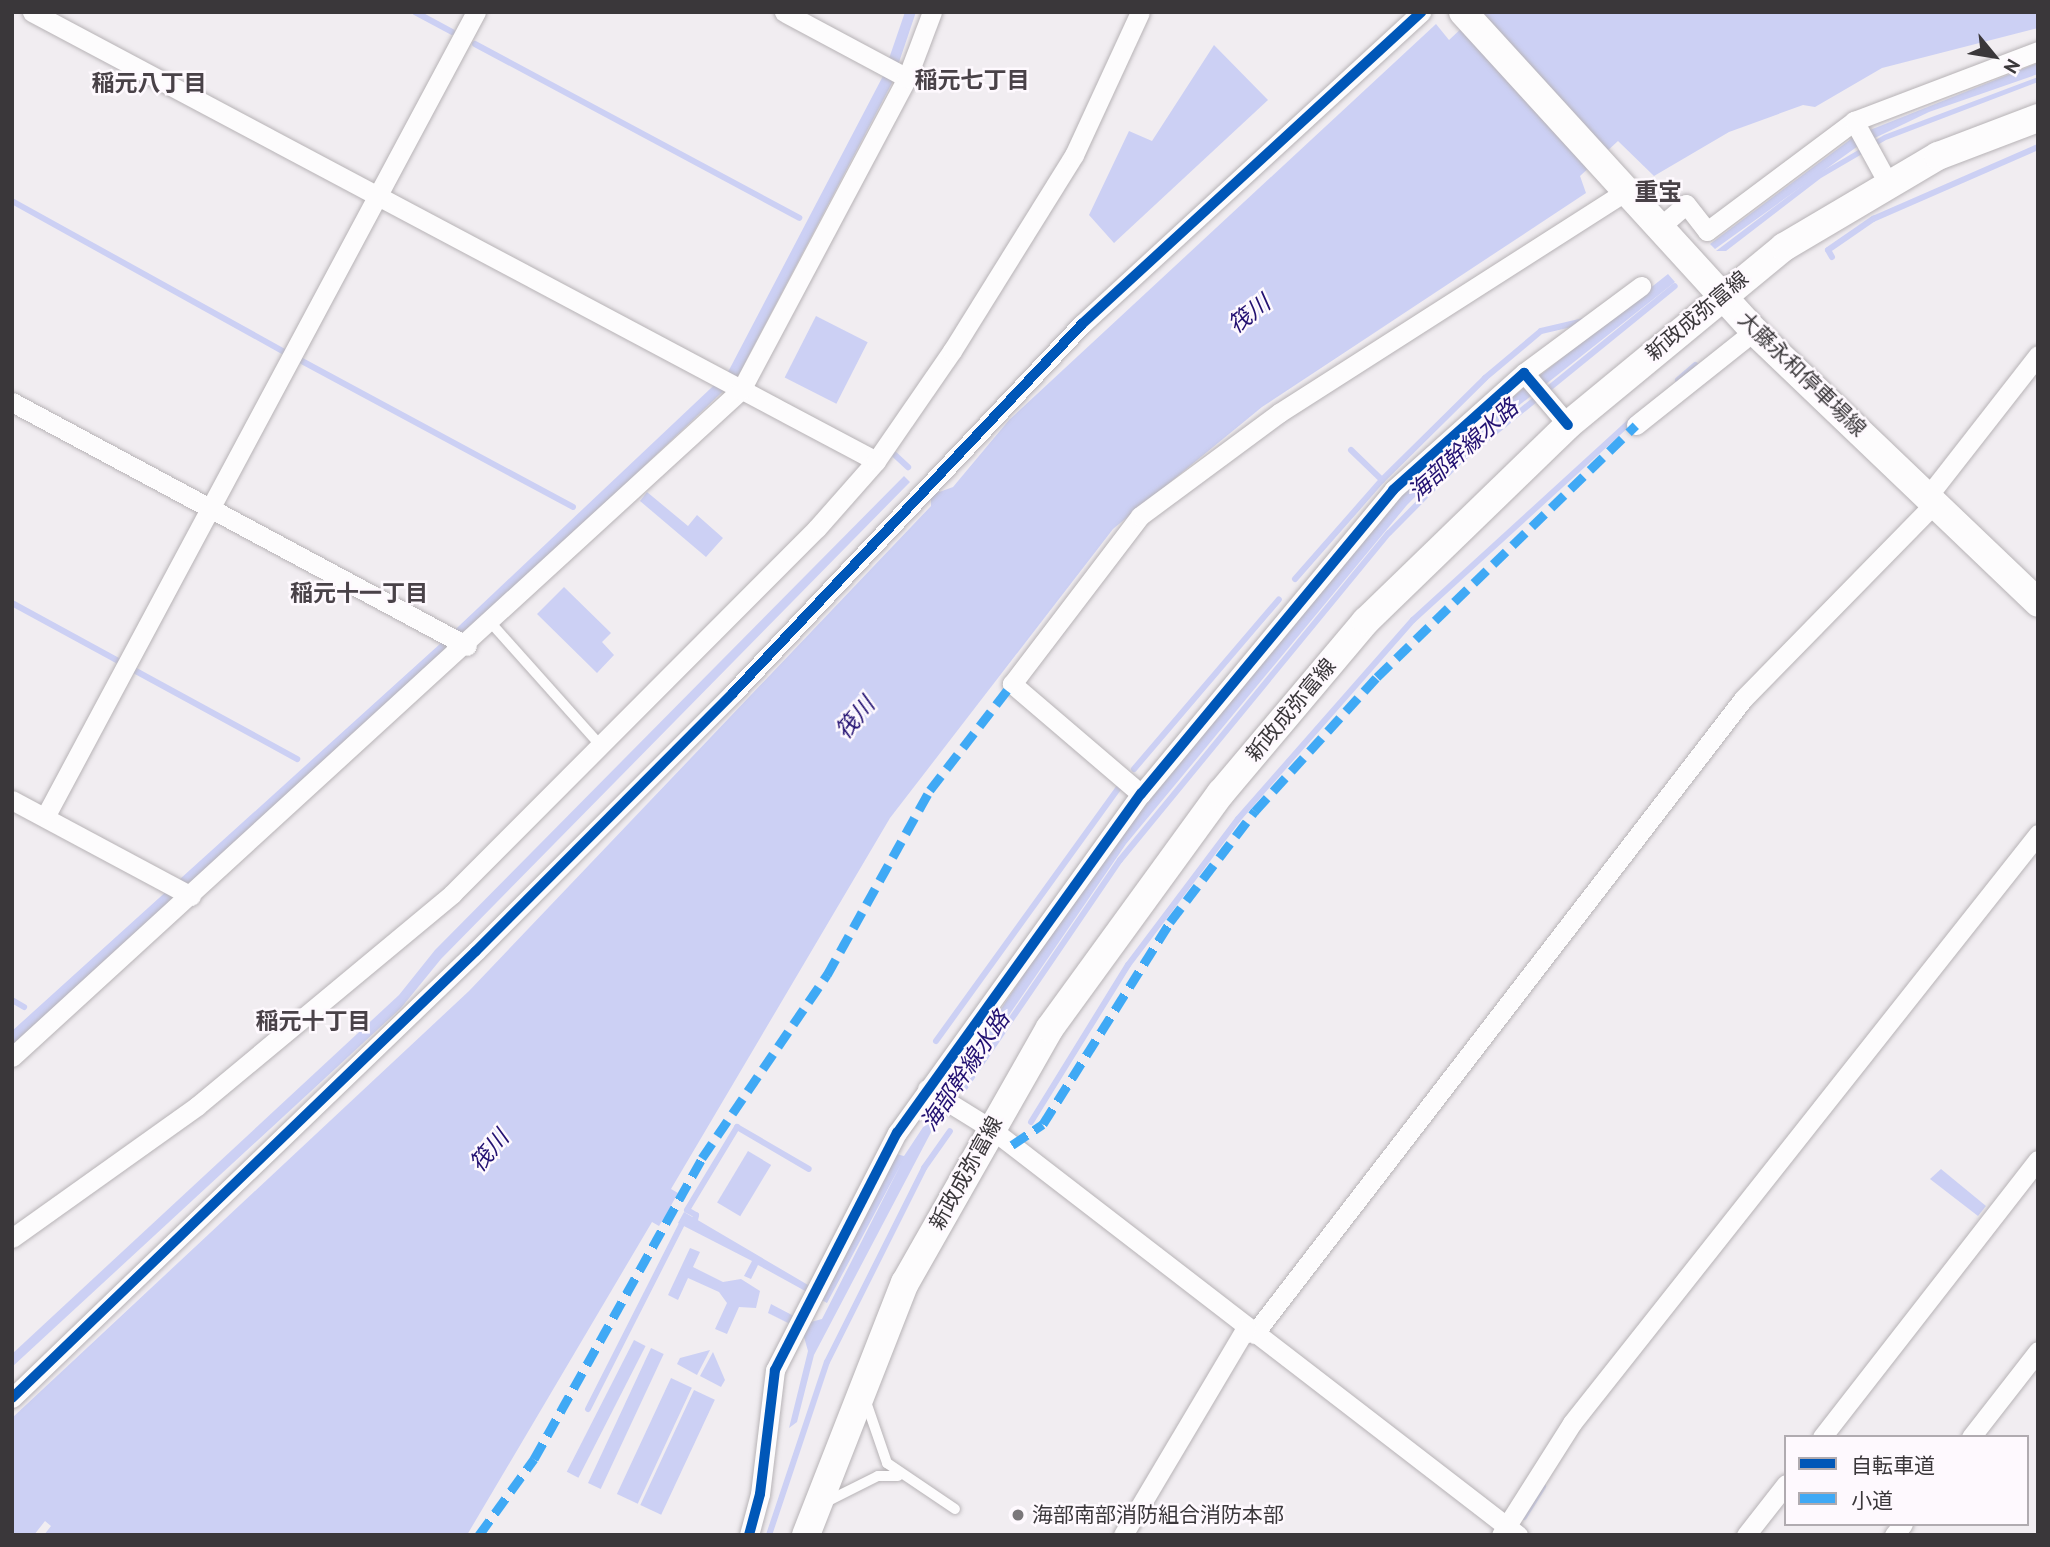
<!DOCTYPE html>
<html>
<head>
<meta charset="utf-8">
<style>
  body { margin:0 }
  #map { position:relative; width:2050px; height:1547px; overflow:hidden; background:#f1edf1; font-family:"PT Sans","Noto Sans JP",sans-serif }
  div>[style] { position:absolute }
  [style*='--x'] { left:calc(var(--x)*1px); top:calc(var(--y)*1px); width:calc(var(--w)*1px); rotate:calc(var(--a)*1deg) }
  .water>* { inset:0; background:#ccd0f4; transform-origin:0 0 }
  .stream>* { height:6px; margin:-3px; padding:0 3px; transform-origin:3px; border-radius:3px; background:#ccd0f4 }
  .roads { filter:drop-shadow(0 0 2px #b7b3b6) drop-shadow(0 0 2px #b7b3b6) }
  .service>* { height:10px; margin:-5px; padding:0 5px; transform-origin:5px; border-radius:5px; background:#fdfcfd }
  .minor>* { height:19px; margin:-9.5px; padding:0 9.5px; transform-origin:9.5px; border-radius:9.5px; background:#fdfcfd }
  .secondary>* { height:28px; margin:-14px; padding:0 14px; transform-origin:14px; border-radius:14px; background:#fdfcfd }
  .quiet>* { height:9px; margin-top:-4.5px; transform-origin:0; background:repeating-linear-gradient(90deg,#3fa9f5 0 18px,transparent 0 27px) }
  .cycleway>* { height:10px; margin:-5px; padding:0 5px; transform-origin:5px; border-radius:5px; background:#0057b8 }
  .dots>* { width:19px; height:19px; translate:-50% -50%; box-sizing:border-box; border:4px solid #fef9fe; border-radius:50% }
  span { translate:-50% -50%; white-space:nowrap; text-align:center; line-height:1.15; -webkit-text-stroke:5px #fef9fe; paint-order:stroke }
  .street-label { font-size:21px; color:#3a373a }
  .poi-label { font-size:21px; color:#3a373a }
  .left { translate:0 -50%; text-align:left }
  .neighbourhood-label { font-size:23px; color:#494248; font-weight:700 }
  .water-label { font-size:23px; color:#221071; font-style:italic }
  .quarter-label { font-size:24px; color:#494248; font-weight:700 }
  .frame { position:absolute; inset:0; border:14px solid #3a373a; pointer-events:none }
  .legend { position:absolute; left:1784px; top:1435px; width:245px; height:91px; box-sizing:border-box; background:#fef9fe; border:2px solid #b0abb0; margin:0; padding:9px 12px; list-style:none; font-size:21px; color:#3a373a }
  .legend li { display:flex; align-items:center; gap:14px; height:35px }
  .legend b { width:35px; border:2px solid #b0abb0 }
  .north { position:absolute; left:1959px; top:21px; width:70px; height:70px; -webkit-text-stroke:5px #fef9fe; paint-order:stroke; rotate:120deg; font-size:19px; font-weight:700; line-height:28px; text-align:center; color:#3a373a }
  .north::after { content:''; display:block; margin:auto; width:24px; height:32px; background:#3a373a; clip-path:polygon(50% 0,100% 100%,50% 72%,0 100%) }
</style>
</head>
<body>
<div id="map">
  <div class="water">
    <div style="clip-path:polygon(905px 12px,916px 12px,892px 83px,737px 378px,467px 634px,12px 1045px,12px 1031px,441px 643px,728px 372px,883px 76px)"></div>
    <div style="clip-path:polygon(1479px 12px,2038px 12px,2038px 28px,1882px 68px,1815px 107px,1803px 105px,1729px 132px,1654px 176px,1618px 141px,1580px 176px,1586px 193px,1262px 407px,1113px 529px,890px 818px,671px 1189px,678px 1193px,664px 1218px,659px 1226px,652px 1222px,467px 1535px,44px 1535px,51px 1526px,45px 1521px,34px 1535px,12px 1535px,12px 1418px,469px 991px,931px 506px,931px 495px,953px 487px,1009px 420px,1436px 24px,1449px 40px)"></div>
    <div style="clip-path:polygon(1214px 45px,1268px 100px,1114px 243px,1089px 215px,1129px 131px,1152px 141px)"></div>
    <div style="clip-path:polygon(2038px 63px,2038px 74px,1929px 112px,1858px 146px,1715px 249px,1710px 244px,1855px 136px)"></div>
    <div style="clip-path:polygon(2038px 77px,2038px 82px,1886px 140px,1821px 178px,1726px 251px,1716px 251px,1819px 173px,1884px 135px)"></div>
    <div style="clip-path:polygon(1668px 274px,1675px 282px,1460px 452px,1407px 505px,1126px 844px,938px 1119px,814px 1355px,797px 1422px,789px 1428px,808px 1351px,802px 1330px,768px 1313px,771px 1304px,807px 1323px,822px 1319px,901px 1164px,827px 1303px,758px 1265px,751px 1279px,744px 1276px,752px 1261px,678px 1223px,684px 1212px,825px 1295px,896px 1154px,904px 1156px,1100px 859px,1399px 498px,1456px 442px)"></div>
    <div style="left:816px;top:316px;width:58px;height:69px;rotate:27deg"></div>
    <div style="clip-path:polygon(904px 476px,910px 482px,441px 959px,401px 1008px,12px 1367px,12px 1354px,399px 995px,435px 950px)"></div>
    <div style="clip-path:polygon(647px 492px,688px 526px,697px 515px,723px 538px,706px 557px,640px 501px)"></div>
    <div style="clip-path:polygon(564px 587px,611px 633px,602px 642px,614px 655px,597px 673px,537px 614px)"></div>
    <div style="left:748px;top:1151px;width:27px;height:60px;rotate:31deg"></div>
    <div style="clip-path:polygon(1941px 1169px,1986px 1206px,1978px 1216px,1930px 1179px)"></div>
    <div style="clip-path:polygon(690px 1248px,700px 1252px,693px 1267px,723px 1282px,741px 1279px,760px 1291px,756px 1308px,739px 1307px,727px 1334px,715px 1329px,727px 1303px,719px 1292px,688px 1278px,678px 1300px,668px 1295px)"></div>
    <div style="left:634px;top:1340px;width:13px;height:148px;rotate:27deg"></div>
    <div style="left:651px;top:1348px;width:14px;height:149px;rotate:25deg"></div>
    <div style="clip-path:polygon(710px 1350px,697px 1375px,677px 1364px,680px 1358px)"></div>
    <div style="clip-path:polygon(713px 1352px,725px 1380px,721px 1387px,700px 1376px)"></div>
    <div style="left:671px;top:1378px;width:23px;height:128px;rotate:25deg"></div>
    <div style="left:694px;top:1390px;width:23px;height:127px;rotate:25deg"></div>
  </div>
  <div class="stream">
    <div style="--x:415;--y:12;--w:42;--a:28.4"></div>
    <div style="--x:475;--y:44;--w:368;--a:28.2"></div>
    <div style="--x:12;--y:201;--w:310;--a:29"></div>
    <div style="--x:1832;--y:257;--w:8;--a:-120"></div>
    <div style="--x:1828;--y:250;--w:55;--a:-34.6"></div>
    <div style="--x:1873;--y:219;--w:180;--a:-23.6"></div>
    <div style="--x:300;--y:360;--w:310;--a:28.3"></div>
    <div style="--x:1678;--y:380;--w:23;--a:-41"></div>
    <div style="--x:1351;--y:450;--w:43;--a:44.1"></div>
    <div style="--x:895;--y:455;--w:18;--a:43"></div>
    <div style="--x:1295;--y:579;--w:132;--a:-48.7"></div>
    <div style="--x:1382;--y:480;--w:145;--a:-44.7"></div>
    <div style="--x:1485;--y:378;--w:73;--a:-40"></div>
    <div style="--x:1541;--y:331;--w:44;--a:-13.1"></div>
    <div style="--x:12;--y:603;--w:123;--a:28.6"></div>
    <div style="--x:134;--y:670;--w:186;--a:28.6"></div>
    <div style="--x:1134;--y:769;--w:223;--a:-49.5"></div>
    <div style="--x:12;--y:1000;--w:14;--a:30"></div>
    <div style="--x:936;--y:1041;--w:313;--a:-54.2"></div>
    <div style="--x:963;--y:1090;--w:278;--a:-55.7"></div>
    <div style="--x:1120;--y:860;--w:423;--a:-50.6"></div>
    <div style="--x:1389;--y:533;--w:104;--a:-45.4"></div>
    <div style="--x:1462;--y:459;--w:274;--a:-39.1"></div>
    <div style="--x:1031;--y:1122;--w:185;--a:-58.3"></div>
    <div style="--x:1128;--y:965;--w:183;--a:-53"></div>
    <div style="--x:1238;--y:819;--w:265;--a:-48.7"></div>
    <div style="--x:1413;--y:620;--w:298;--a:-42.4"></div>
    <div style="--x:694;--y:1224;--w:9;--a:-77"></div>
    <div style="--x:696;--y:1215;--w:10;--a:-151"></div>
    <div style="--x:687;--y:1210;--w:97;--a:-58.9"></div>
    <div style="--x:737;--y:1127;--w:83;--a:30.3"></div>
    <div style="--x:588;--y:1409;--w:212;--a:-63.1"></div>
    <div style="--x:1524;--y:1517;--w:36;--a:-58"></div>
    <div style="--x:769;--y:1535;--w:182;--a:-71.5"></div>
    <div style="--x:827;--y:1362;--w:217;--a:-63.4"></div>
    <div style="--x:924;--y:1168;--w:45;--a:-54.9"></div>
  </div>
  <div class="roads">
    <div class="service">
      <div style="--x:491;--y:623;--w:164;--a:48.2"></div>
      <div style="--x:865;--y:1399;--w:68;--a:71"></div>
      <div style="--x:887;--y:1463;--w:82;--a:34.1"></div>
      <div style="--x:824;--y:1503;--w:60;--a:-26.6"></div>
      <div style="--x:878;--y:1476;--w:20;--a:0"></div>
    </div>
    <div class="minor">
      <div style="--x:32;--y:12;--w:956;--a:28.01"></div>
      <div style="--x:784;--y:12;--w:140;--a:28.2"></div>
      <div style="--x:1854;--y:121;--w:71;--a:61.3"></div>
      <div style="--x:1661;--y:226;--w:33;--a:-41"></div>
      <div style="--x:1686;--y:204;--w:34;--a:52"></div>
      <div style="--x:1707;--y:231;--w:184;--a:-36.8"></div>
      <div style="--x:1854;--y:121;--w:197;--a:-20.8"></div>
      <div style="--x:1524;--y:373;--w:146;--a:-36.6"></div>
      <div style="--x:12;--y:402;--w:516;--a:28.2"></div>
      <div style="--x:1636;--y:425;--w:151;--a:-38.5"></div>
      <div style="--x:1928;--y:496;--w:179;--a:-52"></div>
      <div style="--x:1141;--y:794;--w:170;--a:-139.5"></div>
      <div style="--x:1012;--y:684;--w:211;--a:-52.7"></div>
      <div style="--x:1140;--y:516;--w:173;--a:-36.5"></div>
      <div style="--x:1279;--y:413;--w:414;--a:-32.6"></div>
      <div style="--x:12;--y:800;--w:203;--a:28.2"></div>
      <div style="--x:45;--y:817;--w:913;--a:-61.84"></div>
      <div style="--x:12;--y:1057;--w:988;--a:-42.46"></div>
      <div style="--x:741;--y:390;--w:353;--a:-62"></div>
      <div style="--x:907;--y:78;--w:71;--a:-69.3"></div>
      <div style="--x:927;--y:1089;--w:74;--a:31.8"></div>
      <div style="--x:990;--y:1128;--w:667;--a:37.63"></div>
      <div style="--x:12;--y:1238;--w:227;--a:-35.5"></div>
      <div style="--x:197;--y:1106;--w:332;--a:-39.7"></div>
      <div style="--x:452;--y:894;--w:517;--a:-45.08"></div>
      <div style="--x:817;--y:528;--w:89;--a:-48.6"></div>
      <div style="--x:876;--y:461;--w:134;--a:-55.4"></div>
      <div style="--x:952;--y:351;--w:231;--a:-58.1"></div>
      <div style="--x:1074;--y:155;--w:157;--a:-65.2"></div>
      <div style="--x:1254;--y:1334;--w:801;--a:-52.4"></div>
      <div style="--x:1743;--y:699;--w:274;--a:-45.6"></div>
      <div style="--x:12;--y:1398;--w:644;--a:-43.93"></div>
      <div style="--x:476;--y:951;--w:364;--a:-45.1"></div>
      <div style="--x:733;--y:693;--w:508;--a:-46.6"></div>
      <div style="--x:1082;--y:324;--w:461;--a:-42.6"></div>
      <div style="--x:1822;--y:1437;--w:351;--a:-52.1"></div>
      <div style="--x:1971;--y:1437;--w:109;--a:-52.1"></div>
      <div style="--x:749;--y:1535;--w:42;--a:-75"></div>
      <div style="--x:760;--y:1494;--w:125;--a:-83.1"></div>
      <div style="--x:775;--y:1370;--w:267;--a:-62.8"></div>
      <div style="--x:897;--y:1133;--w:418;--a:-54.3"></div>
      <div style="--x:1141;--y:794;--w:395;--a:-50.3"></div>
      <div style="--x:1393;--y:490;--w:176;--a:-41.8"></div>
      <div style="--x:1524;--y:373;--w:68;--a:49.8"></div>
      <div style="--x:1123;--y:1535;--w:241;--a:-59.3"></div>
      <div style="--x:1501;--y:1535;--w:133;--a:-57.6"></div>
      <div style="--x:1572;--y:1423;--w:751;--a:-51.65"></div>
      <div style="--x:1746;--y:1535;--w:65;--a:-51.9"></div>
      <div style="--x:1894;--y:1535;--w:14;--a:-51"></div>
    </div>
    <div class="secondary">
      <div style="--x:1463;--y:12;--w:432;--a:47.6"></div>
      <div style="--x:1754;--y:331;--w:393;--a:43.7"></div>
      <div style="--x:806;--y:1535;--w:271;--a:-68.6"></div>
      <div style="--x:905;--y:1283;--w:293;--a:-60.4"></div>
      <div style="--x:1050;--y:1028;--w:291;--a:-54"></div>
      <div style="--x:1221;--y:793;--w:225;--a:-49.9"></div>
      <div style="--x:1366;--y:621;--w:281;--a:-44.1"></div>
      <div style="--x:1568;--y:425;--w:280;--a:-39.5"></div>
      <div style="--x:1784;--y:247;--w:179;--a:-30.6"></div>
      <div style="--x:1938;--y:156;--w:107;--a:-20.8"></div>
    </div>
  </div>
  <div class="quiet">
    <div style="--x:1012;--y:1145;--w:37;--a:-34"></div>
    <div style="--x:1043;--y:1124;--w:239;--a:-57.8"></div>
    <div style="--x:1170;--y:922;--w:140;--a:-52.6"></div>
    <div style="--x:1255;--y:811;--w:181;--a:-47.7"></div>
    <div style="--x:1377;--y:677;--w:361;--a:-44.2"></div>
    <div style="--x:479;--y:1535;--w:94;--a:-54.1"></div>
    <div style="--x:534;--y:1459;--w:345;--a:-60.8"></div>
    <div style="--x:702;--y:1158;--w:222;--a:-55.7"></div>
    <div style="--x:827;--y:975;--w:212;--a:-60.9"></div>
    <div style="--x:930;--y:790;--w:134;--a:-52.3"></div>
  </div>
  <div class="cycleway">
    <div style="--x:12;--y:1398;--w:644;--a:-43.93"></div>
    <div style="--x:476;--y:951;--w:364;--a:-45.1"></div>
    <div style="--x:733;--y:693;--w:508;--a:-46.6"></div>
    <div style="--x:1082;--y:324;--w:461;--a:-42.6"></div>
    <div style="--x:749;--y:1535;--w:42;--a:-75"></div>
    <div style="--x:760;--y:1494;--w:125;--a:-83.1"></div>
    <div style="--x:775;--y:1370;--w:267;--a:-62.8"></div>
    <div style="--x:897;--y:1133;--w:418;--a:-54.3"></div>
    <div style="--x:1141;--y:794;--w:395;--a:-50.3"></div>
    <div style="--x:1393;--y:490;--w:176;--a:-41.8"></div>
    <div style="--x:1524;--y:373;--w:68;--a:49.8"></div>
  </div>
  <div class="dots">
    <div style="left:1018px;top:1515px;background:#7a777a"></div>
  </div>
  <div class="street-label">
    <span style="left:1697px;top:316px;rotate:-40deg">新政成弥富線</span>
    <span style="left:1802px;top:374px;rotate:44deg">大藤永和停車場線</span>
    <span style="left:1291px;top:710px;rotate:-50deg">新政成弥富線</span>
    <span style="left:966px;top:1173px;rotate:-61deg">新政成弥富線</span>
  </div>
  <div class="poi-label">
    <span class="left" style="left:1032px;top:1515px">海部南部消防組合消防本部</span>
  </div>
  <div class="neighbourhood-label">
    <span style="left:972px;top:80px">稲元七丁目</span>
    <span style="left:149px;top:83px">稲元八丁目</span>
    <span style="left:359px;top:593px">稲元十一丁目</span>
    <span style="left:313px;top:1021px">稲元十丁目</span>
  </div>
  <div class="water-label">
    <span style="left:1249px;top:314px;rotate:-38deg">筏川</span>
    <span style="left:1463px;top:450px;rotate:-42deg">海部幹線水路</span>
    <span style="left:855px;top:718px;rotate:-50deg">筏川</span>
    <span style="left:965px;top:1071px;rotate:-56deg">海部幹線水路</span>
    <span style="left:489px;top:1151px;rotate:-50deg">筏川</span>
  </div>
  <div class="quarter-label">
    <span style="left:1658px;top:192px">重宝</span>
  </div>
  <div class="frame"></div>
  <ul class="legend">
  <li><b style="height:9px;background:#0057b8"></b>自転車道</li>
  <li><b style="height:9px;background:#3fa9f5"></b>小道</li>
  </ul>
  <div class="north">N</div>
</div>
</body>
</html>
